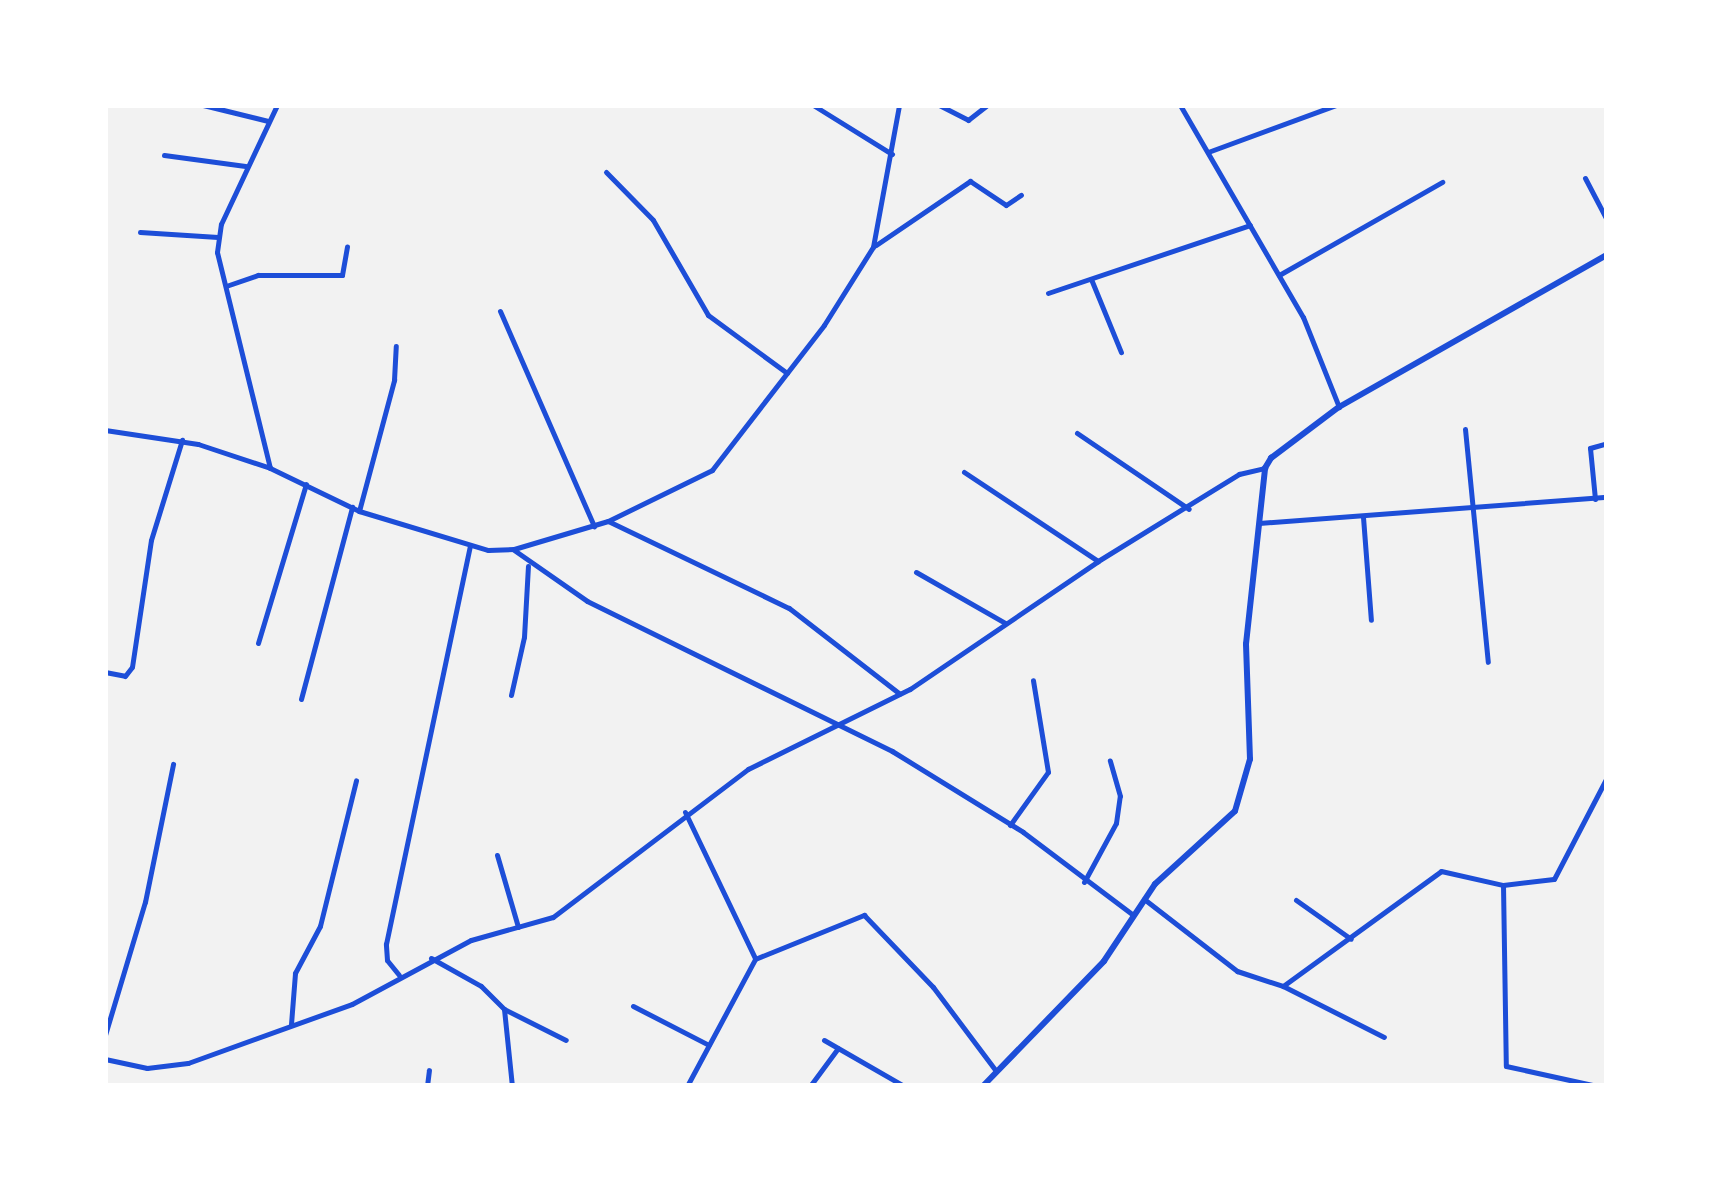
<!DOCTYPE html>
<html>
<head>
<meta charset="utf-8">
<style>
  body { margin:0 }
  #map { position:relative; width:1712px; height:1191px; overflow:hidden; background:#f2f2f2; font-family:Ubuntu,sans-serif }
  div>[style] { position:absolute }
  [style*='--x'] { left:calc(var(--x)*1px); top:calc(var(--y)*1px); width:calc(var(--w)*1px); rotate:calc(var(--a)*1deg) }
  .minor>* { height:5px; margin:-2.5px; padding:0 2.5px; transform-origin:2.5px; border-radius:2.5px; background:#1d4ed8 }
  .tertiary>* { height:6px; margin:-3px; padding:0 3px; transform-origin:3px; border-radius:3px; background:#1d4ed8 }
  span { translate:-50% -50%; white-space:nowrap; text-align:center; line-height:1.15; -webkit-text-stroke:8px #fff; paint-order:stroke }
  .frame { position:absolute; inset:0; border:108px solid #fff; pointer-events:none }
</style>
</head>
<body>
<div id="map">
  <div class="minor">
    <div style="--x:203;--y:105;--w:67;--a:13.8"></div>
    <div style="--x:813;--y:105;--w:93;--a:31.8"></div>
    <div style="--x:939;--y:105;--w:33;--a:27"></div>
    <div style="--x:968;--y:120;--w:24;--a:-38"></div>
    <div style="--x:1180;--y:105;--w:245;--a:59.9"></div>
    <div style="--x:1303;--y:317;--w:97;--a:68.2"></div>
    <div style="--x:1208;--y:152;--w:136;--a:-20.2"></div>
    <div style="--x:164;--y:155;--w:82;--a:7.7"></div>
    <div style="--x:606;--y:172;--w:67;--a:45.6"></div>
    <div style="--x:653;--y:220;--w:110;--a:59.9"></div>
    <div style="--x:708;--y:315;--w:98;--a:36.3"></div>
    <div style="--x:1585;--y:178;--w:47;--a:62.4"></div>
    <div style="--x:140;--y:232;--w:78;--a:3.7"></div>
    <div style="--x:876;--y:245;--w:114;--a:-34.2"></div>
    <div style="--x:970;--y:181;--w:43;--a:33.7"></div>
    <div style="--x:1006;--y:205;--w:18;--a:-34"></div>
    <div style="--x:1279;--y:275;--w:188;--a:-29.7"></div>
    <div style="--x:1091;--y:279;--w:79;--a:67.7"></div>
    <div style="--x:226;--y:286;--w:34;--a:-19"></div>
    <div style="--x:258;--y:275;--w:84;--a:0"></div>
    <div style="--x:342;--y:275;--w:29;--a:-80"></div>
    <div style="--x:1048;--y:293;--w:213;--a:-18.6"></div>
    <div style="--x:500;--y:311;--w:235;--a:66.4"></div>
    <div style="--x:1465;--y:429;--w:234;--a:84.4"></div>
    <div style="--x:105;--y:430;--w:94;--a:8.6"></div>
    <div style="--x:198;--y:444;--w:76;--a:18.4"></div>
    <div style="--x:270;--y:468;--w:99;--a:25.8"></div>
    <div style="--x:359;--y:511;--w:135;--a:16.8"></div>
    <div style="--x:488;--y:550;--w:26;--a:-2"></div>
    <div style="--x:514;--y:549;--w:98;--a:-16.6"></div>
    <div style="--x:608;--y:521;--w:116;--a:-26.1"></div>
    <div style="--x:712;--y:470;--w:183;--a:-52.3"></div>
    <div style="--x:824;--y:325;--w:92;--a:-57.9"></div>
    <div style="--x:873;--y:247;--w:144;--a:-79.6"></div>
    <div style="--x:1077;--y:433;--w:135;--a:34.2"></div>
    <div style="--x:270;--y:468;--w:222;--a:-103.8"></div>
    <div style="--x:217;--y:252;--w:28;--a:-82"></div>
    <div style="--x:221;--y:224;--w:132;--a:-64.8"></div>
    <div style="--x:964;--y:472;--w:161;--a:33.6"></div>
    <div style="--x:1595;--y:499;--w:51;--a:-95.6"></div>
    <div style="--x:1590;--y:448;--w:18;--a:-16"></div>
    <div style="--x:359;--y:511;--w:136;--a:-75"></div>
    <div style="--x:394;--y:380;--w:34;--a:-87"></div>
    <div style="--x:1363;--y:517;--w:103;--a:85.6"></div>
    <div style="--x:608;--y:521;--w:201;--a:25.7"></div>
    <div style="--x:789;--y:608;--w:140;--a:37.8"></div>
    <div style="--x:1259;--y:523;--w:349;--a:-4.3"></div>
    <div style="--x:514;--y:550;--w:89;--a:34.9"></div>
    <div style="--x:587;--y:601;--w:340;--a:26.2"></div>
    <div style="--x:892;--y:751;--w:154;--a:31.7"></div>
    <div style="--x:1023;--y:832;--w:138;--a:37"></div>
    <div style="--x:916;--y:572;--w:103;--a:29.8"></div>
    <div style="--x:258;--y:643;--w:166;--a:-73.2"></div>
    <div style="--x:105;--y:672;--w:20;--a:11"></div>
    <div style="--x:125;--y:676;--w:11;--a:-52"></div>
    <div style="--x:132;--y:667;--w:128;--a:-81.5"></div>
    <div style="--x:151;--y:540;--w:105;--a:-72.8"></div>
    <div style="--x:511;--y:695;--w:59;--a:-77.4"></div>
    <div style="--x:524;--y:637;--w:71;--a:-86.8"></div>
    <div style="--x:301;--y:699;--w:199;--a:-75.1"></div>
    <div style="--x:685;--y:812;--w:162;--a:64.4"></div>
    <div style="--x:1010;--y:825;--w:65;--a:-54.4"></div>
    <div style="--x:1048;--y:772;--w:93;--a:-99.3"></div>
    <div style="--x:497;--y:855;--w:75;--a:73.7"></div>
    <div style="--x:1084;--y:882;--w:67;--a:-61.5"></div>
    <div style="--x:1116;--y:823;--w:27;--a:-82"></div>
    <div style="--x:1120;--y:796;--w:37;--a:-106"></div>
    <div style="--x:1503;--y:885;--w:181;--a:89.1"></div>
    <div style="--x:1506;--y:1066;--w:93;--a:12.4"></div>
    <div style="--x:1144;--y:899;--w:118;--a:37.7"></div>
    <div style="--x:1237;--y:971;--w:48;--a:18.1"></div>
    <div style="--x:1283;--y:986;--w:195;--a:-36"></div>
    <div style="--x:1441;--y:871;--w:64;--a:12.7"></div>
    <div style="--x:1503;--y:885;--w:51;--a:-6.7"></div>
    <div style="--x:1554;--y:879;--w:115;--a:-62.5"></div>
    <div style="--x:1296;--y:900;--w:67;--a:35.3"></div>
    <div style="--x:431;--y:958;--w:57;--a:29.2"></div>
    <div style="--x:481;--y:986;--w:33;--a:45"></div>
    <div style="--x:504;--y:1009;--w:77;--a:84.1"></div>
    <div style="--x:399;--y:975;--w:19;--a:-129"></div>
    <div style="--x:387;--y:960;--w:16;--a:-94"></div>
    <div style="--x:386;--y:944;--w:406;--a:-78.1"></div>
    <div style="--x:1283;--y:986;--w:113;--a:26.8"></div>
    <div style="--x:633;--y:1006;--w:85;--a:27.2"></div>
    <div style="--x:504;--y:1009;--w:69;--a:26.6"></div>
    <div style="--x:291;--y:1024;--w:51;--a:-85.5"></div>
    <div style="--x:295;--y:973;--w:53;--a:-62"></div>
    <div style="--x:320;--y:926;--w:150;--a:-76.1"></div>
    <div style="--x:105;--y:1035;--w:139;--a:-73.3"></div>
    <div style="--x:145;--y:902;--w:141;--a:-78.5"></div>
    <div style="--x:824;--y:1040;--w:92;--a:29.9"></div>
    <div style="--x:105;--y:1059;--w:43;--a:12.1"></div>
    <div style="--x:147;--y:1068;--w:41;--a:-7"></div>
    <div style="--x:188;--y:1063;--w:174;--a:-19.8"></div>
    <div style="--x:352;--y:1004;--w:135;--a:-28.3"></div>
    <div style="--x:471;--y:940;--w:85;--a:-15.7"></div>
    <div style="--x:553;--y:917;--w:245;--a:-37.2"></div>
    <div style="--x:748;--y:769;--w:181;--a:-26.3"></div>
    <div style="--x:910;--y:689;--w:227;--a:-34.2"></div>
    <div style="--x:1098;--y:561;--w:166;--a:-31.7"></div>
    <div style="--x:1239;--y:474;--w:27;--a:-13"></div>
    <div style="--x:427;--y:1086;--w:16;--a:-83"></div>
    <div style="--x:687;--y:1086;--w:144;--a:-61.8"></div>
    <div style="--x:755;--y:959;--w:118;--a:-22"></div>
    <div style="--x:864;--y:915;--w:100;--a:46.2"></div>
    <div style="--x:933;--y:987;--w:105;--a:53.1"></div>
    <div style="--x:810;--y:1086;--w:47;--a:-53.6"></div>
  </div>
  <div class="tertiary">
    <div style="--x:983;--y:1086;--w:174;--a:-45.9"></div>
    <div style="--x:1104;--y:961;--w:92;--a:-56.5"></div>
    <div style="--x:1155;--y:884;--w:108;--a:-42.4"></div>
    <div style="--x:1235;--y:811;--w:54;--a:-73.9"></div>
    <div style="--x:1250;--y:759;--w:115;--a:-92"></div>
    <div style="--x:1246;--y:644;--w:177;--a:-83.8"></div>
    <div style="--x:1265;--y:468;--w:12;--a:-59"></div>
    <div style="--x:1271;--y:458;--w:85;--a:-36.9"></div>
    <div style="--x:1339;--y:407;--w:308;--a:-29.6"></div>
  </div>
  <div class="frame"></div>
</div>
</body>
</html>
